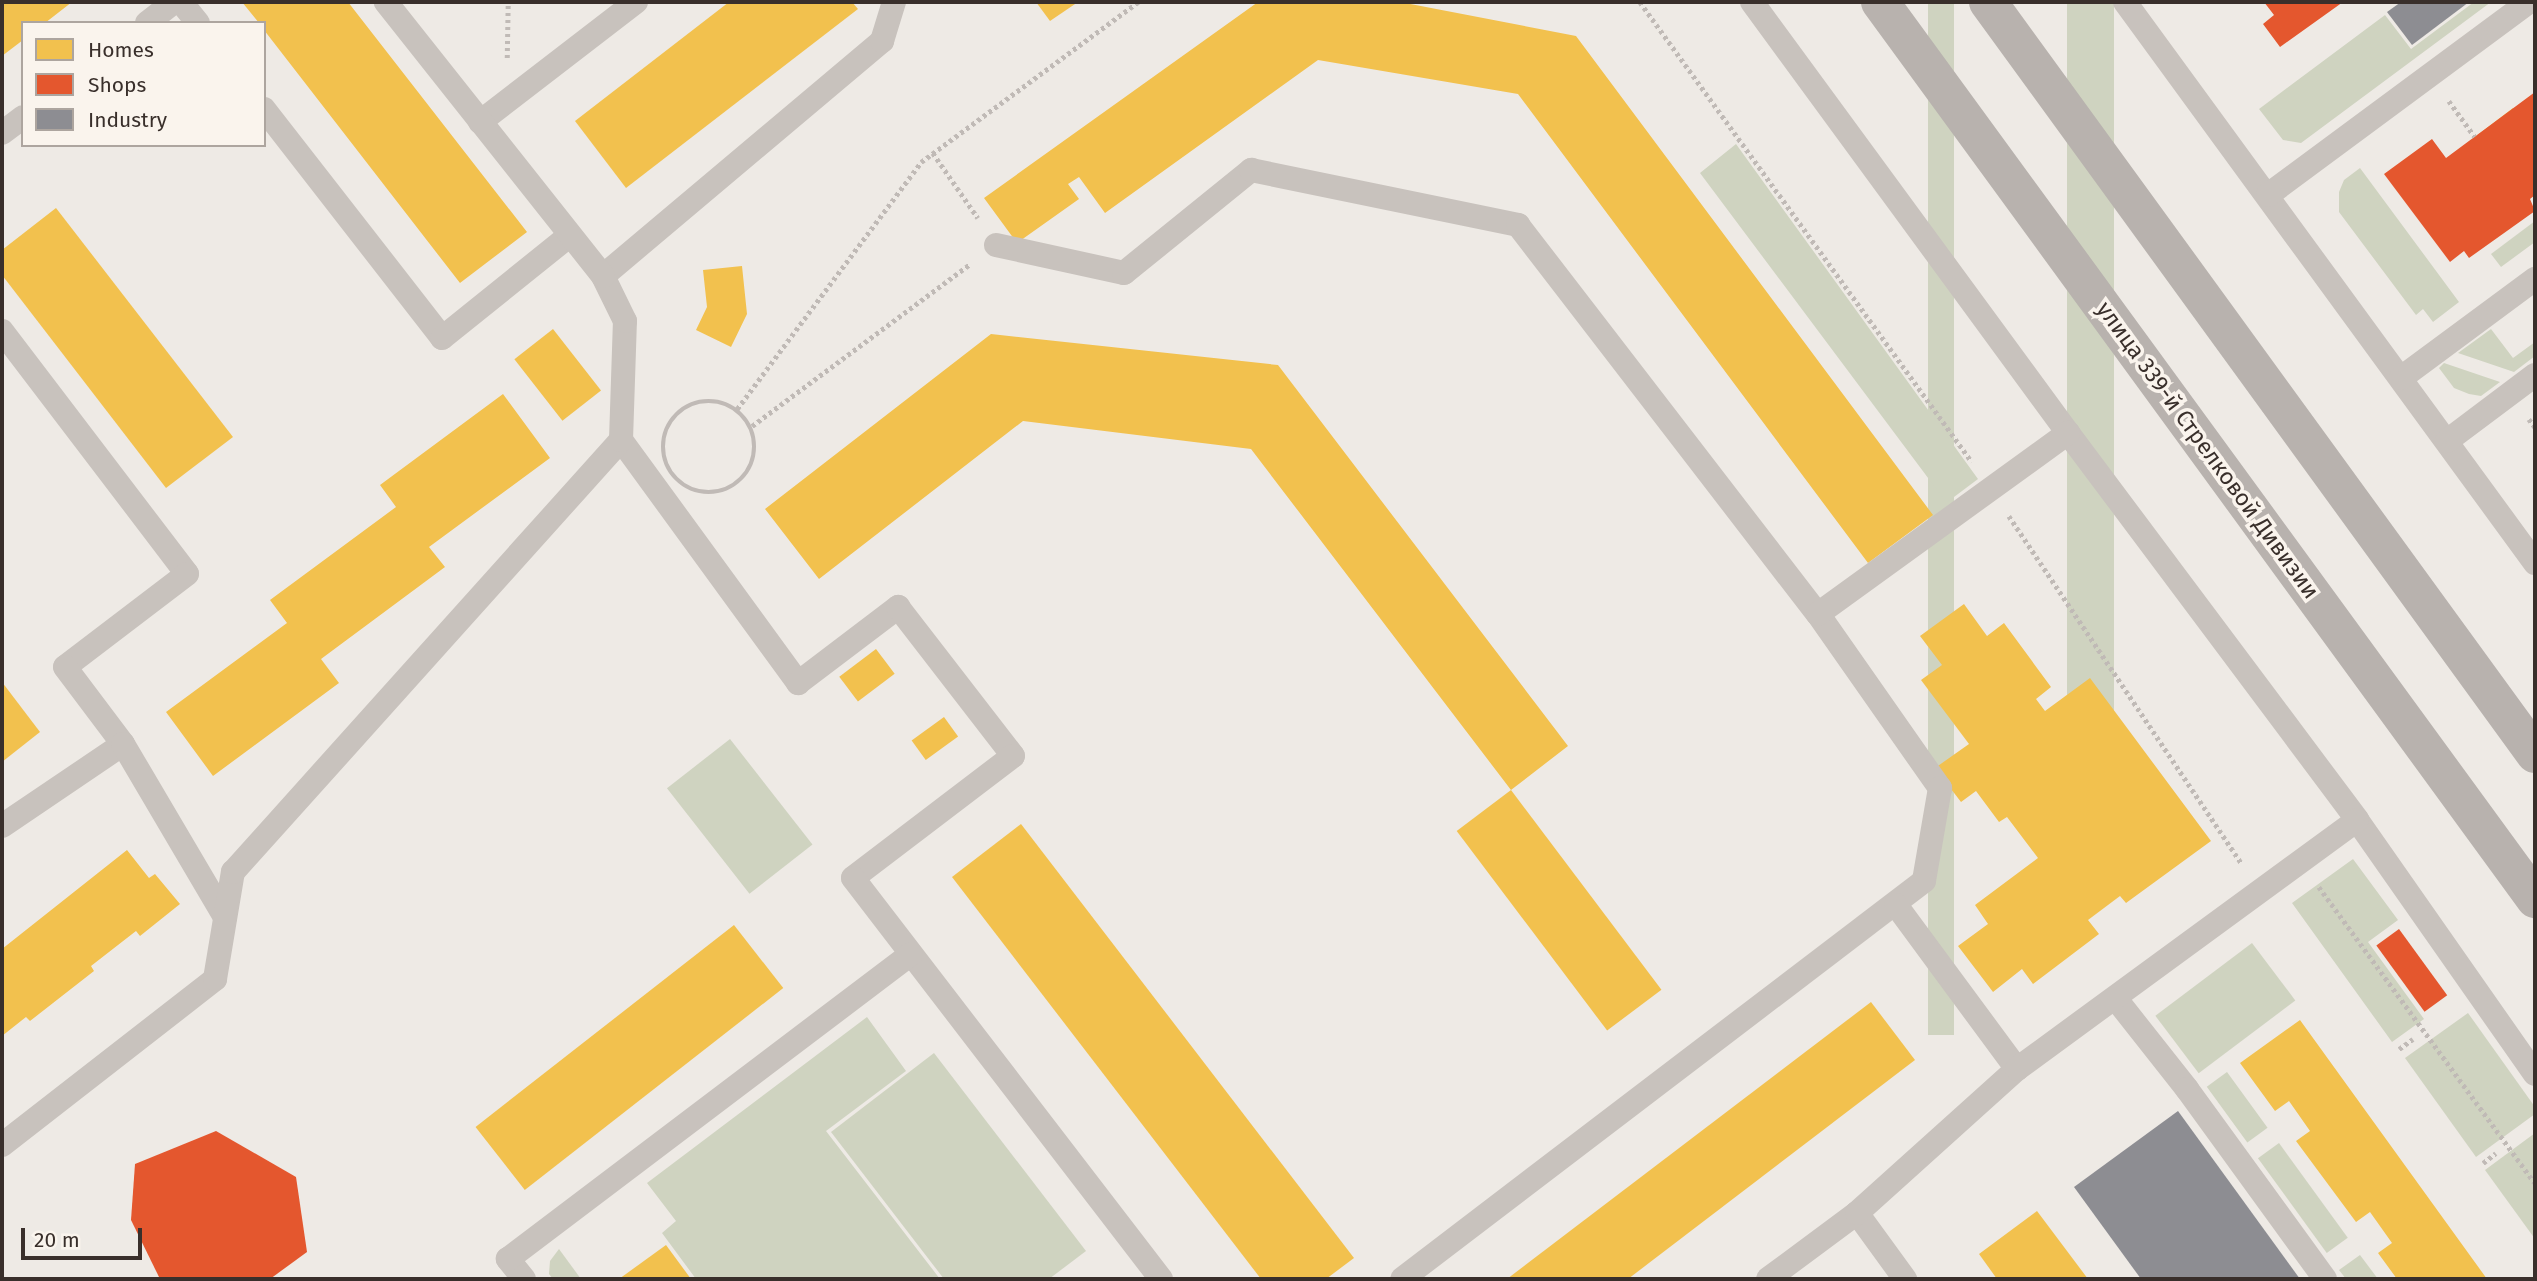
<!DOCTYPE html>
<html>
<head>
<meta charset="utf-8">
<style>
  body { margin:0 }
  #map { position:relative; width:2537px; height:1281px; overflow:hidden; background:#eeeae5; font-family:"Fira Sans",sans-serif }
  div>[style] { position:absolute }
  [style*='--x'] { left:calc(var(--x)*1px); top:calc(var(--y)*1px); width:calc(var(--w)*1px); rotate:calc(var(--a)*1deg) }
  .green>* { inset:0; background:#cfd3c0; transform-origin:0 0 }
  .homes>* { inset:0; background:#f2c14e; transform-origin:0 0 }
  .shops>* { inset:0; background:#e4572e; transform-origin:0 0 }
  .industry>* { inset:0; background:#8d8d92 }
  .path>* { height:4.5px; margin-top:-2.25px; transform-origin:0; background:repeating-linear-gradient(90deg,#c0bab6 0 3.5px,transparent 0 7px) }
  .path>.ring { margin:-2.25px; padding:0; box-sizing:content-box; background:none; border:4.5px solid #c0bab6; border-radius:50% }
  .service>* { height:24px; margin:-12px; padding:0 12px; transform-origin:12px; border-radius:12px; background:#c8c2bd }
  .secondary>* { height:38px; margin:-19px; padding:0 19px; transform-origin:19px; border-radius:19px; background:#b8b2ae }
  span { translate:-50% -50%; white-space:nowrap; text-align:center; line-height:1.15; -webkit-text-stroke:7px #faf4ed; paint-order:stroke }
  .street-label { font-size:23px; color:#392f2b }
  .frame { position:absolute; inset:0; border:4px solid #392f2b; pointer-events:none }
  .legend { position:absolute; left:21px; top:21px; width:245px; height:126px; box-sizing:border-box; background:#faf4ed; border:2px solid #ada59f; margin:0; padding:9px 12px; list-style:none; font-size:21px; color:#392f2b }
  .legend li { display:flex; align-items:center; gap:14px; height:35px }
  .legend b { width:35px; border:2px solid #ada59f }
  .scale { position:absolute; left:21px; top:1228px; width:121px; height:32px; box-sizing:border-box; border:4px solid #392f2b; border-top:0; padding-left:9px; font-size:21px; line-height:24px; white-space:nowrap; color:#392f2b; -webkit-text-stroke:5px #faf4ed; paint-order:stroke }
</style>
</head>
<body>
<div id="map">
  <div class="green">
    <div style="left:1928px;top:2px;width:26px;height:1033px"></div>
    <div style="left:2067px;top:2px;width:47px;height:799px"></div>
    <div style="clip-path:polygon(2474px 2px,2491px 2px,2301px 143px,2283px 140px,2259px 109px,2385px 15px,2411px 49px)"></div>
    <div style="clip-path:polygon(1736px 144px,1978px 479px,1942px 506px,1946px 502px,1700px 173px)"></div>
    <div style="clip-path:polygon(2360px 168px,2459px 302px,2433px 322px,2423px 309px,2416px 315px,2339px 212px,2339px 192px,2344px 180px)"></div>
    <div style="clip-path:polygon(2535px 221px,2535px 242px,2501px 267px,2491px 254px)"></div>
    <div style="clip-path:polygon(2491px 329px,2513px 358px,2535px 342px,2535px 356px,2514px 372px,2458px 353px)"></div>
    <div style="clip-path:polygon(2444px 363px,2500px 382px,2481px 396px,2469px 394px,2454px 388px,2439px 368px)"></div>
    <div style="left:730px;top:739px;width:134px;height:80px;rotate:52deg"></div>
    <div style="clip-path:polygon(2353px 859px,2398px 920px,2368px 942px,2424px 1019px,2392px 1042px,2292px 903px)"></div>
    <div style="left:2252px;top:943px;width:72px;height:121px;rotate:53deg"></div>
    <div style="clip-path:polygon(2468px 1013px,2535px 1107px,2535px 1114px,2476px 1157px,2405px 1058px)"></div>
    <div style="clip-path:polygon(867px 1017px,906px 1071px,826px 1131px,940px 1279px,696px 1279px,662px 1233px,676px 1221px,647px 1183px)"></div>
    <div style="clip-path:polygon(934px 1053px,1086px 1251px,1049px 1279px,944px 1279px,831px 1132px)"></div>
    <div style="left:2227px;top:1072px;width:69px;height:25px;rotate:54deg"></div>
    <div style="clip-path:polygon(2535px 1133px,2535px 1239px,2485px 1170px)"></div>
    <div style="left:2279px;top:1143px;width:117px;height:26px;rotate:54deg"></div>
    <div style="clip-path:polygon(559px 1249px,581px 1279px,553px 1279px,549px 1274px,550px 1261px)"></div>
    <div style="clip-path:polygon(2360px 1255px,2378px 1279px,2346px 1279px,2339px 1270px)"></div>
  </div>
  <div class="homes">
    <div style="clip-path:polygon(2px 2px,72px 2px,45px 23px,23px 23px,23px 40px,2px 56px)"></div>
    <div style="clip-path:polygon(242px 2px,348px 2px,527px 232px,460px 283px,264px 30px,264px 23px,259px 23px)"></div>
    <div style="clip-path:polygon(729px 2px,852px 2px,858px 9px,626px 188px,575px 121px)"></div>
    <div style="clip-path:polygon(1036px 2px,1078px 2px,1050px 21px)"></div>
    <div style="clip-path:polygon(1258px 2px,1400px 2px,1576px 36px,1933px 515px,1868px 563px,1518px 94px,1318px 60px,1105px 213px,1079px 177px,1068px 184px,1079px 199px,1017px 243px,984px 198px)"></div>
    <div style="clip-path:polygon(2513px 108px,2535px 138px,2535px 156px,2506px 178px,2475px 137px)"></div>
    <div style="clip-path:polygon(56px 208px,233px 437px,166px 488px,2px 275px,2px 250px)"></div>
    <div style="clip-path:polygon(742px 266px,747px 314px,731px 347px,696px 330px,707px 307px,703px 270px)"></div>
    <div style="left:553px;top:329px;width:78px;height:49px;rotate:52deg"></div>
    <div style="clip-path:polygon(991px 334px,1278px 365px,1568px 746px,1511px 790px,1251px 449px,1023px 421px,819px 579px,765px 509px)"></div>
    <div style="clip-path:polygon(503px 394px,550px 458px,429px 547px,445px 567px,321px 659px,339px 683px,213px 776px,166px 712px,287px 623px,270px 600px,396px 507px,380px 485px)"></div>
    <div style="clip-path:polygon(1964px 604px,1987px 636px,2004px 623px,2051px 687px,2036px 699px,2045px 711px,2090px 678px,2211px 841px,2126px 903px,2120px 896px,2088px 920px,2099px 934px,2033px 984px,2022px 969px,1993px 992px,1958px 946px,1988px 924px,1975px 905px,2038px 858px,2007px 817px,1999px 822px,1976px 791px,1961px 802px,1935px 768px,1969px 744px,1921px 680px,1942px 665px,1920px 636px)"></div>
    <div style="left:876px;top:649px;width:31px;height:46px;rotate:53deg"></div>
    <div style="clip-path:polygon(2px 682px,40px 732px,2px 762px)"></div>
    <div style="left:944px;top:717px;width:24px;height:40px;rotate:54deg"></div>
    <div style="left:1511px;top:790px;width:250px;height:68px;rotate:53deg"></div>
    <div style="clip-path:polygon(1021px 824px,1354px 1258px,1326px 1279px,1261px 1279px,952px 877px)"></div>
    <div style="clip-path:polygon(127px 850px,149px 878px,155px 874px,180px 904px,140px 936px,136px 931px,91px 966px,94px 971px,30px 1021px,26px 1017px,2px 1036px,2px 949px)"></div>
    <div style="left:734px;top:925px;width:80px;height:328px;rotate:52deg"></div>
    <div style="clip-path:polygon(1871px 1002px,1915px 1060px,1628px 1279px,1507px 1279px)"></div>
    <div style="clip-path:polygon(2300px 1020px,2487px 1279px,2397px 1279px,2378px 1253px,2392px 1243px,2370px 1212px,2356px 1222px,2296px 1141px,2310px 1131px,2289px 1101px,2275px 1111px,2240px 1063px)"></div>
    <div style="clip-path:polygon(2037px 1211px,2088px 1279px,1997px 1279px,1979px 1254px)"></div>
    <div style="clip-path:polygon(666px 1245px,691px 1279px,619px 1279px)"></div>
  </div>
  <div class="shops">
    <div style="clip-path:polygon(2264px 2px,2343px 2px,2280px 47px,2263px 24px,2274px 15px)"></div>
    <div style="clip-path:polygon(2535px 92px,2535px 195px,2530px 199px,2535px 211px,2469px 258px,2464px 251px,2450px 262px,2384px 174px,2432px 139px,2446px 158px)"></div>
    <div style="left:2399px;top:929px;width:82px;height:28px;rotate:54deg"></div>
    <div style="clip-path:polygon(216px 1131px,296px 1177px,307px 1252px,270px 1279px,160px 1279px,131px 1220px,135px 1164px)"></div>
  </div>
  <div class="industry">
    <div style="clip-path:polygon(2401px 2px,2469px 2px,2412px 45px,2387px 12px)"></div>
    <div style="clip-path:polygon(2178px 1111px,2300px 1279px,2141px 1279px,2074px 1187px)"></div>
  </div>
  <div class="path">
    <div style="--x:1640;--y:2;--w:567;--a:54.18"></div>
    <div style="--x:507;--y:58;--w:56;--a:-89"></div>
    <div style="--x:2449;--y:101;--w:44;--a:54.2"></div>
    <div style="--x:933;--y:153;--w:79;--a:55.3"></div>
    <div class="ring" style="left:663px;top:401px;width:87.5px;height:87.5px"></div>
    <div style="--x:737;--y:409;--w:308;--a:-53.3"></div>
    <div style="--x:921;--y:162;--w:270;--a:-36.4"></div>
    <div style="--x:2529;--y:419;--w:10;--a:53"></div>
    <div style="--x:752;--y:426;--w:272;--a:-36.6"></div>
    <div style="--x:2009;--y:516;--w:417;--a:56.2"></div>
    <div style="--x:2319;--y:887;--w:366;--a:53.9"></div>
    <div style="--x:2399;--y:1049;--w:17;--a:-36"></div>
    <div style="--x:2483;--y:1163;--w:16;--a:-38"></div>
  </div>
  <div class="service">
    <div style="--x:181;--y:2;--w:27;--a:51"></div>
    <div style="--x:1752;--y:2;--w:534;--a:53.75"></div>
    <div style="--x:2068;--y:433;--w:483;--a:53.2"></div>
    <div style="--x:2357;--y:820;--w:310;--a:55"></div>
    <div style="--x:2125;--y:2;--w:695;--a:53.84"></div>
    <div style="--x:147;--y:23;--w:34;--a:-38"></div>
    <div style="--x:264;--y:109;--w:290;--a:52.1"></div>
    <div style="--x:442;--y:338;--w:163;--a:-38.8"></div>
    <div style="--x:480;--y:122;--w:197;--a:-37.6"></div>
    <div style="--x:2;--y:133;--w:26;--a:-37"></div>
    <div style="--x:2268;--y:195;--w:325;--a:-36.5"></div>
    <div style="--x:996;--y:245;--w:131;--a:12.3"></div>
    <div style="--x:1124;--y:273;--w:164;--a:-39"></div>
    <div style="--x:1251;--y:170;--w:273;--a:11.6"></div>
    <div style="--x:1518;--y:225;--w:491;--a:52.4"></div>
    <div style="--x:1818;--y:614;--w:213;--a:55"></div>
    <div style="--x:1940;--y:788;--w:94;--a:99.8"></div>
    <div style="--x:1924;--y:881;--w:656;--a:142.68"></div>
    <div style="--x:603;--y:276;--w:365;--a:-40.1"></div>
    <div style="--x:882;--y:41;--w:41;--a:-72.9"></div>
    <div style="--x:2;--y:331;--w:305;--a:52.7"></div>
    <div style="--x:187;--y:574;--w:153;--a:142.7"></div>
    <div style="--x:65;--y:667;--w:96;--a:53"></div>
    <div style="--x:2401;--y:378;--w:167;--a:-36.5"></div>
    <div style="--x:621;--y:440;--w:301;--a:53.9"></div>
    <div style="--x:798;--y:683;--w:126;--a:-37.2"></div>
    <div style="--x:898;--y:607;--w:188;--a:52.3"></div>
    <div style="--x:1013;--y:756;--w:201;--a:142.7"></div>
    <div style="--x:853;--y:878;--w:506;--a:52.47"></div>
    <div style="--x:2447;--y:441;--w:110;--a:-36.9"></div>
    <div style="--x:1818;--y:614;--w:309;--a:-35.9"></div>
    <div style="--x:2;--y:826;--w:146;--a:-34.1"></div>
    <div style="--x:123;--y:744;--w:201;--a:59.5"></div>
    <div style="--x:1896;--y:905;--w:204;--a:53.6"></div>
    <div style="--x:2116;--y:999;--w:115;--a:51.7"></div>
    <div style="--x:2187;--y:1089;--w:235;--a:54"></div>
    <div style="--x:2;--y:1145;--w:270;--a:-37.9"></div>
    <div style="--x:215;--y:979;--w:109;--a:-80.5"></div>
    <div style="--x:233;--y:872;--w:581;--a:-48.07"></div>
    <div style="--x:621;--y:440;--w:119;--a:-88.1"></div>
    <div style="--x:625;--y:321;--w:50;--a:-116.1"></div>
    <div style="--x:603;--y:276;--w:350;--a:-128.4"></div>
    <div style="--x:1857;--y:1213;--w:82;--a:54"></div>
    <div style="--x:524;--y:1279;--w:26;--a:-129"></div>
    <div style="--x:508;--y:1259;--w:505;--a:-37.12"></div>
    <div style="--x:1768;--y:1279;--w:111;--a:-36.6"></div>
    <div style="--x:1857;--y:1213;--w:215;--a:-42"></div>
    <div style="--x:2017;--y:1069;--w:421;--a:-36.2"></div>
  </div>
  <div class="secondary">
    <div style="--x:1880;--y:2;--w:1111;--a:53.86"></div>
    <div style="--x:1988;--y:2;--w:930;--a:53.97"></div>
  </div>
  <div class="street-label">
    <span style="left:2208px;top:450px;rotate:54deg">улица 339-й Стрелковой Дивизии</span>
  </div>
  <div class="frame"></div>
  <ul class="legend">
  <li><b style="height:19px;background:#f2c14e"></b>Homes</li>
  <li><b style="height:19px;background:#e4572e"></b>Shops</li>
  <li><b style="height:19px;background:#8d8d92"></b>Industry</li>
  </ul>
  <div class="scale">20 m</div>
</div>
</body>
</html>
